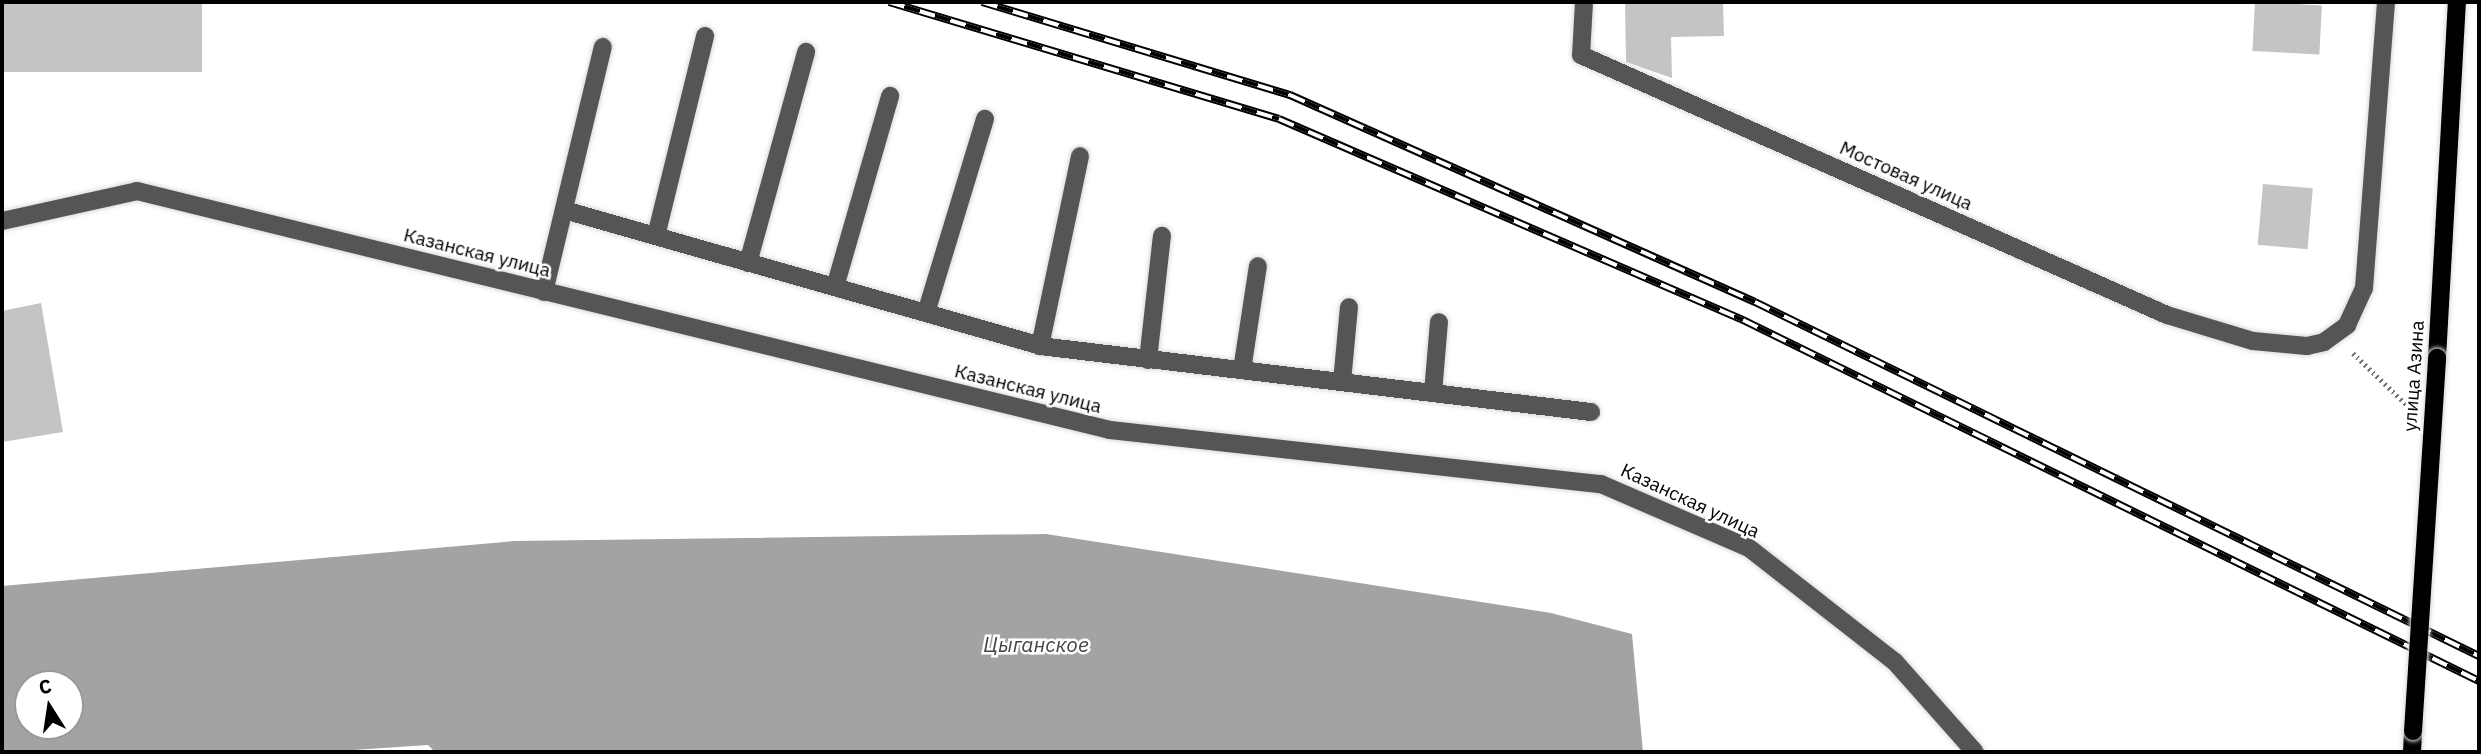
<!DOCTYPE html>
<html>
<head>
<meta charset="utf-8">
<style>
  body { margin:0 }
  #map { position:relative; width:2481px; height:754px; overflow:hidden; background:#fff; font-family:"IBM Plex Sans",sans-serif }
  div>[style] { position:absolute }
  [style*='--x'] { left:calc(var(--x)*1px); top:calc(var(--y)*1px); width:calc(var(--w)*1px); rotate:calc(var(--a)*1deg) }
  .water>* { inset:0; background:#a3a3a3 }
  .building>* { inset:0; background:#c4c4c4; transform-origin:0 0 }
  .path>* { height:4.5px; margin-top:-2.25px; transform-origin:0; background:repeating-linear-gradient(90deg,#777 0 2px,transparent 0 5.5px) }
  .roads { filter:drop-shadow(0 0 2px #dbdbdb) drop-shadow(0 0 2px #dbdbdb) }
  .minor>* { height:18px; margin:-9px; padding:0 9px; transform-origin:9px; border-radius:9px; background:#555 }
  .major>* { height:18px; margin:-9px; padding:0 9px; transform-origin:9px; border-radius:9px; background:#000 }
  .rail>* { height:8px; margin-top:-4px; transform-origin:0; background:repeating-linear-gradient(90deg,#fff 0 16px,#000 0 32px); box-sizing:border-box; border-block:2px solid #000 }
  .bridges { filter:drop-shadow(0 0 2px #dbdbdb) drop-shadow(0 0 2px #dbdbdb) }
  .major-bridge>* { height:18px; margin:-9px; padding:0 9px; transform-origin:9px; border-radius:9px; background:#000 }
  span { translate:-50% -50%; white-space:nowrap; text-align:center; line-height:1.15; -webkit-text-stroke:5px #fff; paint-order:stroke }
  .street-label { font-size:19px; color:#000 }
  .water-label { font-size:21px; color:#444; font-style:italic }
  .frame { position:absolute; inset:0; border:4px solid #000; pointer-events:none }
  .north { position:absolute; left:14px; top:670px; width:70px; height:70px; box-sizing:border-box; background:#fff; border:2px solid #999; border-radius:50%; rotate:348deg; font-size:19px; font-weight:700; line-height:28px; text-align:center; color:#000 }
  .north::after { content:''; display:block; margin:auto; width:24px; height:32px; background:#000; clip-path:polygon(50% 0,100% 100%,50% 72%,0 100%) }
</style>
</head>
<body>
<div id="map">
  <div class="water">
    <div style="clip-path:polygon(evenodd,1046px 534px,1551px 613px,1632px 634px,1643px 752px,435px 752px,428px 745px,323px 752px,2px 752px,2px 586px,515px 541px,1046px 534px,28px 684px,70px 684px,70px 726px,28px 726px,28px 684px)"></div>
  </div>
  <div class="building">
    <div style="left:2px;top:2px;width:200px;height:70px"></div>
    <div style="clip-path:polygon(1625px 2px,1723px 2px,1724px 36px,1671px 37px,1672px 78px,1626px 62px)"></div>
    <div style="left:2255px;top:2px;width:67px;height:49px;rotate:3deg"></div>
    <div style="left:2263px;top:184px;width:50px;height:61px;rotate:5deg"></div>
    <div style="clip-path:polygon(41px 303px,63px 432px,2px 442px,2px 311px)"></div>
  </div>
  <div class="path">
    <div style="--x:2353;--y:353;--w:75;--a:43.9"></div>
  </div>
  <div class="roads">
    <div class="minor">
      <div style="--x:1584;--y:2;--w:53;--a:93.2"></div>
      <div style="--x:1581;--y:55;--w:641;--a:23.93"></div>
      <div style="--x:2167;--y:315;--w:90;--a:16.8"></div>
      <div style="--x:2253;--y:341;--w:54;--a:5.3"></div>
      <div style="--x:2307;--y:346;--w:17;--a:-13"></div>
      <div style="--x:2324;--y:342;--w:29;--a:-36"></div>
      <div style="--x:2347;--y:325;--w:41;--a:-65.3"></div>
      <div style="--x:2364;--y:288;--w:287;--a:-85.6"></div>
      <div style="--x:564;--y:210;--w:495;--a:15.9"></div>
      <div style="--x:1040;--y:346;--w:555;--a:6.83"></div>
      <div style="--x:2;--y:221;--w:138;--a:-12.5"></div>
      <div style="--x:137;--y:191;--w:1002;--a:13.8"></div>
      <div style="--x:1110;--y:430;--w:494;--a:6.3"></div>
      <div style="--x:1601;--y:484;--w:161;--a:23.4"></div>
      <div style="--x:1749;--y:548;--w:185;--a:38"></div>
      <div style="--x:1895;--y:662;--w:120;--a:48.4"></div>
      <div style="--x:656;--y:236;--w:206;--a:-76.2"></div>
      <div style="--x:748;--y:263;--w:219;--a:-74.6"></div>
      <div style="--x:835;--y:287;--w:199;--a:-73.9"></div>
      <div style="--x:544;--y:292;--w:252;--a:-76.5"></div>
      <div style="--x:926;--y:313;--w:203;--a:-73.1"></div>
      <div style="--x:1040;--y:346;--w:194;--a:-78.1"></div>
      <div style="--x:1148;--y:360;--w:125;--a:-83.6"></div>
      <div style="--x:1242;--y:370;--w:105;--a:-81.3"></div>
      <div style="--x:1342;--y:382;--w:75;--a:-84.7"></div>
      <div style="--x:1433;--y:393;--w:71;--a:-85.2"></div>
    </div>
    <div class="major">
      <div style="--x:2437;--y:358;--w:357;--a:-86.8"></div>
      <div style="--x:2412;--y:752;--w:21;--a:-87"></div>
    </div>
  </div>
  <div class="rail">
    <div style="--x:889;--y:2;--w:407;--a:16.7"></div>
    <div style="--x:1279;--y:119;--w:506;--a:23.42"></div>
    <div style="--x:1743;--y:320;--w:820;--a:26.13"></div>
    <div style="--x:982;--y:2;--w:322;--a:16.8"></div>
    <div style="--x:1290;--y:95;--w:509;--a:24"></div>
    <div style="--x:1755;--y:302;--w:806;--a:26.06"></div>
  </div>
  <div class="bridges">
    <div class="major-bridge">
      <div style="--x:2413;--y:731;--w:374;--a:-86.3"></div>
    </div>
  </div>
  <div class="street-label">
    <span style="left:1906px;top:176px;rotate:24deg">Мостовая улица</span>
    <span style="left:477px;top:253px;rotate:14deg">Казанская улица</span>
    <span style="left:2414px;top:376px;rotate:-86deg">улица Азина</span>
    <span style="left:1028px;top:389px;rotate:14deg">Казанская улица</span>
    <span style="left:1690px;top:501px;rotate:25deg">Казанская улица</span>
  </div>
  <div class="water-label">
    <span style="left:1036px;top:644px">Цыганское</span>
  </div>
  <div class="frame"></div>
  <div class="north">С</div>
</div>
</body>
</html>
